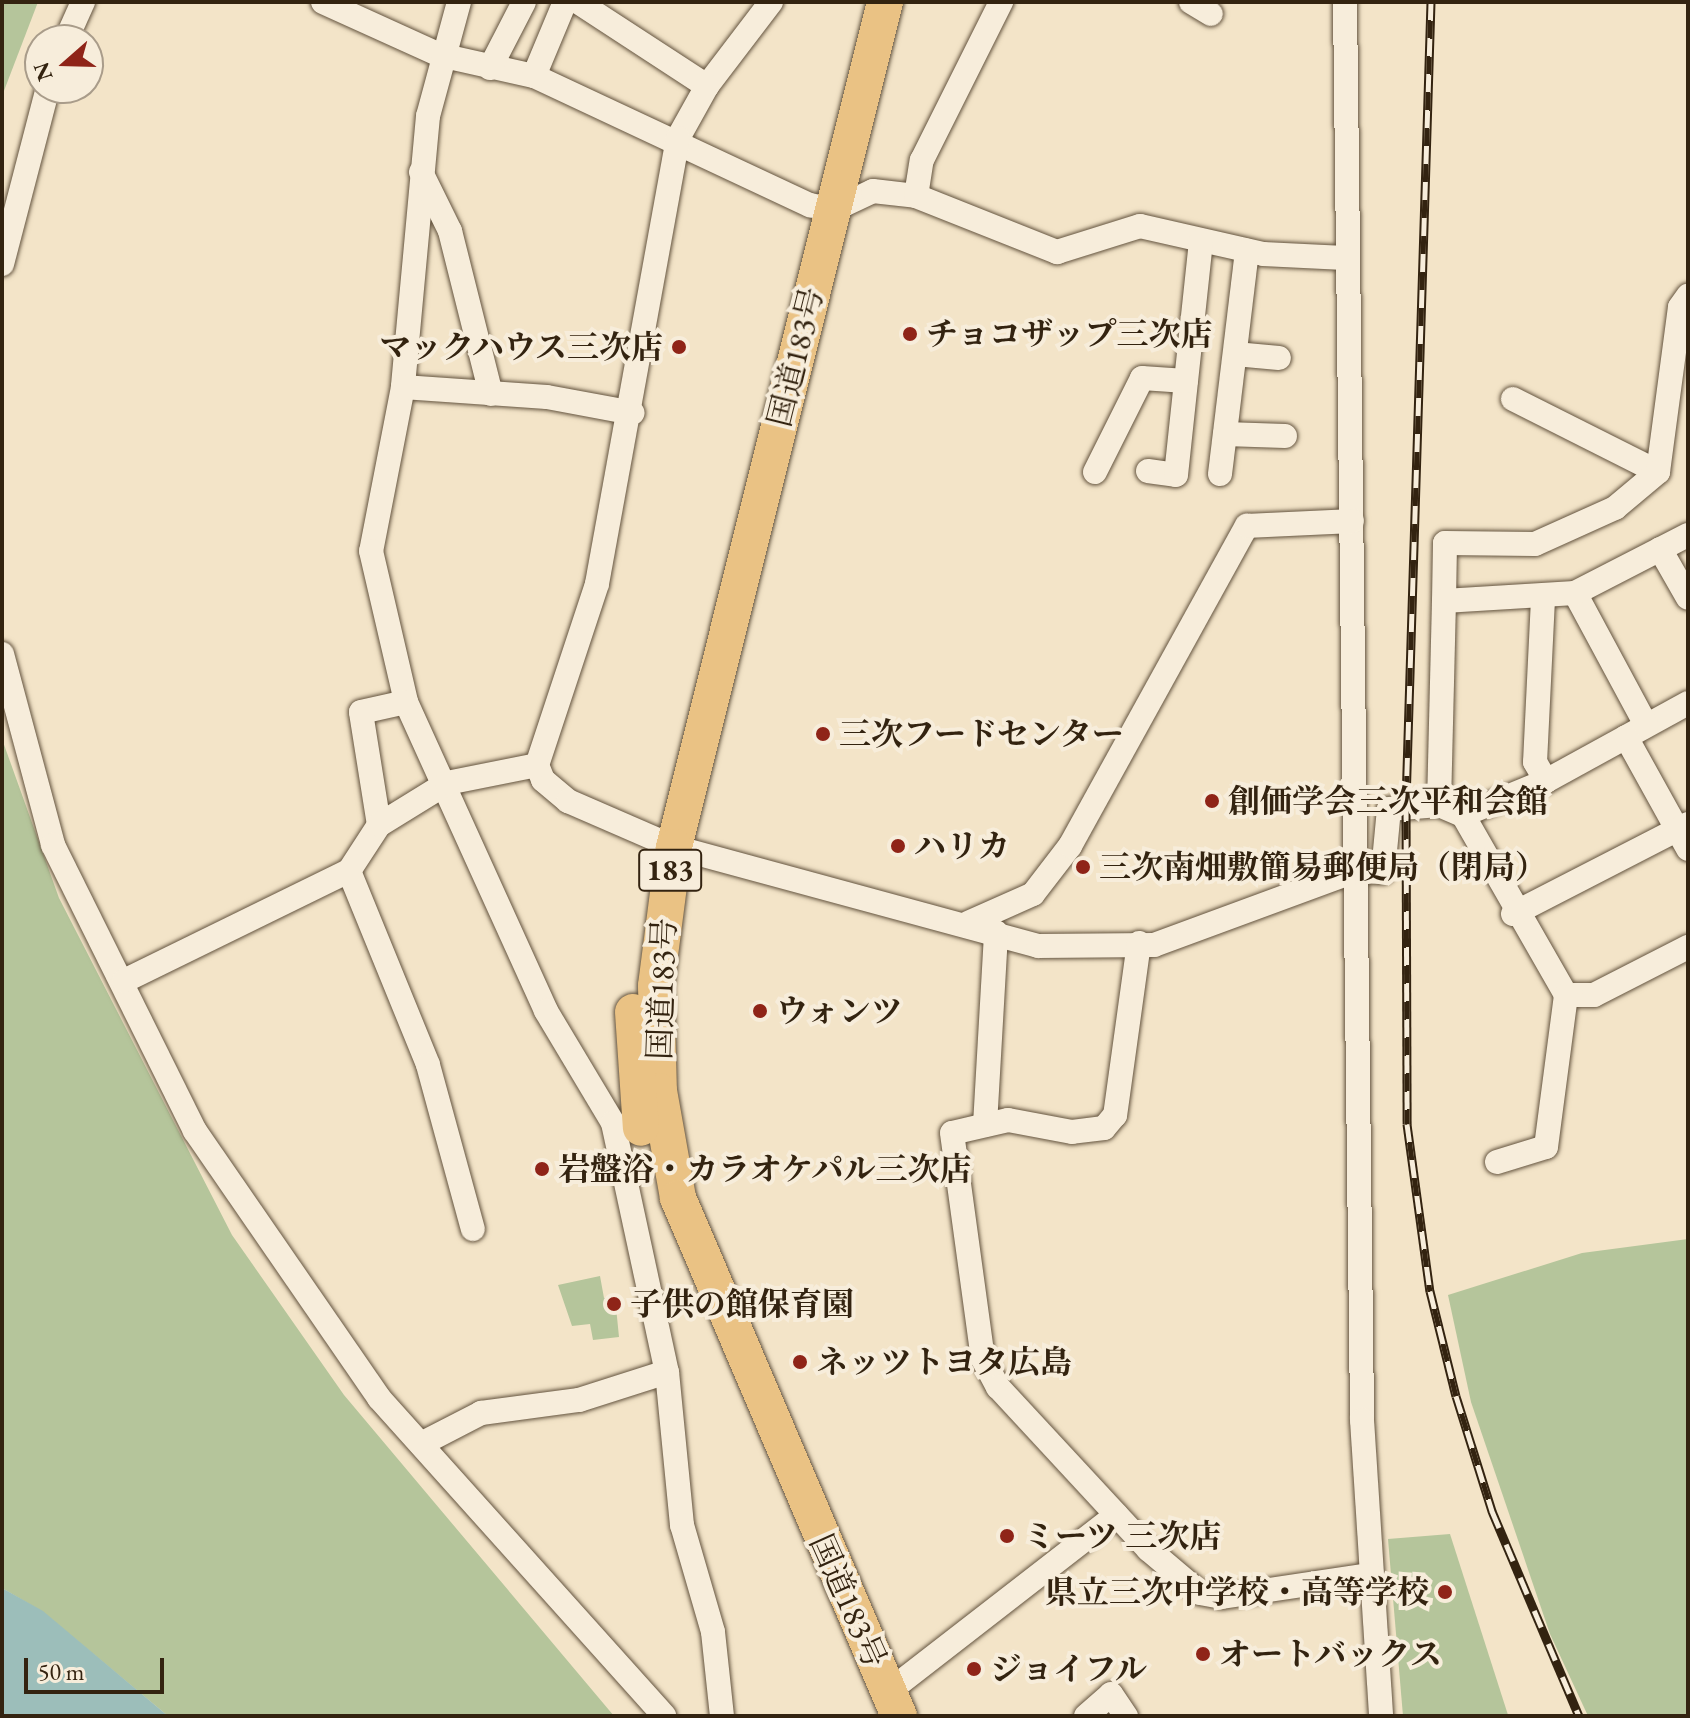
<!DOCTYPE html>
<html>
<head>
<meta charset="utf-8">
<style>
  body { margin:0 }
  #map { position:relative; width:1690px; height:1718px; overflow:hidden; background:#f3e4c8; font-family:"EB Garamond","Noto Serif JP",serif }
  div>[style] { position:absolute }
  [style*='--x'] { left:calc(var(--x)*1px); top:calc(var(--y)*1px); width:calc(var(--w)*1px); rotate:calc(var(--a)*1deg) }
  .green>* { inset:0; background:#b5c59b }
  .water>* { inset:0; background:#9cbeba }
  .roads { filter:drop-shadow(0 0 2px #63533e) drop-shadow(0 0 2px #63533e) }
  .minor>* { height:24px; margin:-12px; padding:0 12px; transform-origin:12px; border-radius:12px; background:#f7eddb }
  .highway>* { height:36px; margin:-18px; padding:0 18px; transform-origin:18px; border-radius:18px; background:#eac284 }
  .rail>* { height:9px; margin-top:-4.5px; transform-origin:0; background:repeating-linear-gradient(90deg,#f7eddb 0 18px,#332310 0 36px); box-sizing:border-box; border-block:2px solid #332310 }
  .dots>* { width:22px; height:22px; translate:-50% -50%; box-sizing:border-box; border:4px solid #f7eddb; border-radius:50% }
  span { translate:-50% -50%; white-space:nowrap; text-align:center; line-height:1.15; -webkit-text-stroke:8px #f7eddb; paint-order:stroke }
  .shield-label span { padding:2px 6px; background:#f7eddb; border:2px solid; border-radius:6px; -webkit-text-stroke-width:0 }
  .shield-label { font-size:30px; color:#332310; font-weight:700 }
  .poi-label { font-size:32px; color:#332310; font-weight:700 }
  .left { translate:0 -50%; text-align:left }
  .right { translate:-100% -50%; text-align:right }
  .street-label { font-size:32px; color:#332310 }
  .frame { position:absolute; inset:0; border:4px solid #332310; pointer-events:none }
  .north { position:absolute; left:24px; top:24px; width:80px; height:80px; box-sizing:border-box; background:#f7eddb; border:2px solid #a99c8a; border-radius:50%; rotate:250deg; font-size:22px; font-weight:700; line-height:32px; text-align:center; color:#332310 }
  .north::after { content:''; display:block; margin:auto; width:28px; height:36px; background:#8f2418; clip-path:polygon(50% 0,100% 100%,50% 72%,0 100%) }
  .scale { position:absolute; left:24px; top:1658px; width:140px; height:36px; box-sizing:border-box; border:4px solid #332310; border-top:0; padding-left:10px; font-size:24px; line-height:28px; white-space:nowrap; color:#332310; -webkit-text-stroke:6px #f7eddb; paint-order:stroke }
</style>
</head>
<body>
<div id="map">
  <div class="green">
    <div style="clip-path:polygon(2px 2px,38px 2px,2px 96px)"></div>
    <div style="clip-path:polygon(2px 739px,59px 898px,232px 1235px,344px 1395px,614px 1716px,168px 1716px,43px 1612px,2px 1588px)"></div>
    <div style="clip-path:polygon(1688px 1239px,1688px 1716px,1588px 1716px,1550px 1634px,1471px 1402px,1448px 1295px,1582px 1253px)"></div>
    <div style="clip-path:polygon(600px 1276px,604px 1298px,615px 1297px,619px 1337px,593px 1340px,590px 1324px,572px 1326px,558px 1285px)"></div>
    <div style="clip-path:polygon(1450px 1534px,1508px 1715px,1504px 1716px,1403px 1716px,1388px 1539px)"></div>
  </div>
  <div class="water">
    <div style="clip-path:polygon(2px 1588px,43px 1611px,168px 1716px,2px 1716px)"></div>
  </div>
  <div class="roads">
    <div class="minor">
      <div style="--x:323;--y:2;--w:128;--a:24.4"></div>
      <div style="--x:440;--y:55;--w:96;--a:12.6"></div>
      <div style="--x:534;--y:76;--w:305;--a:25.1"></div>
      <div style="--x:810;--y:205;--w:24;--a:12"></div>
      <div style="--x:833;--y:210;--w:44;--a:-25.4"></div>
      <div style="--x:873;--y:191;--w:43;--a:6.6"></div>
      <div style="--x:916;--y:196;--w:152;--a:21.7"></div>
      <div style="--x:1057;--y:252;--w:87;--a:-17.4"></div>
      <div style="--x:1140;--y:226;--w:126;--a:12.8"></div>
      <div style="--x:1263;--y:254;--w:82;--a:2.8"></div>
      <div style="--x:459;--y:2;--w:118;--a:105.2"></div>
      <div style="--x:428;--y:116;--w:272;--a:95.3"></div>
      <div style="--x:403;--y:387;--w:167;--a:101"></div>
      <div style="--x:371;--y:551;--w:155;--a:76.9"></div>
      <div style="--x:406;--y:702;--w:339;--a:65.6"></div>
      <div style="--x:546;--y:1011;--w:131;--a:59.1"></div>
      <div style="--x:613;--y:1123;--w:255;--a:77.8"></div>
      <div style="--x:667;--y:1372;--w:154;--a:84.4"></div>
      <div style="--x:682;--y:1525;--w:111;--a:73.8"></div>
      <div style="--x:713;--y:1632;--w:84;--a:83.9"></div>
      <div style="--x:578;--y:2;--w:154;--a:33.1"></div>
      <div style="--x:771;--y:2;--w:106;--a:127.3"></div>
      <div style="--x:707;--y:86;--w:60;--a:119.1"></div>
      <div style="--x:678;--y:138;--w:453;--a:100.3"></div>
      <div style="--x:597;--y:584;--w:191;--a:108.3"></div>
      <div style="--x:537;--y:765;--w:16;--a:68"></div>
      <div style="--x:543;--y:780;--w:33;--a:40"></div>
      <div style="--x:568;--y:801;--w:116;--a:23.5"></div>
      <div style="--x:674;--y:847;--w:377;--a:15.2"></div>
      <div style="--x:1038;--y:946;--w:116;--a:-0.5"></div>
      <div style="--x:1154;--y:945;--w:214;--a:-20.2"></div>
      <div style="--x:1355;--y:871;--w:28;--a:2"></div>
      <div style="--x:1383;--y:872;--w:63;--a:-84.6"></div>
      <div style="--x:1389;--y:809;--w:50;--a:-4.6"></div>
      <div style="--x:1439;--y:805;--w:26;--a:23"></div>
      <div style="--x:1463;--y:815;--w:90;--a:-22.3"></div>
      <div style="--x:1546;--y:781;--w:162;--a:-28.8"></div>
      <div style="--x:1191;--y:2;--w:23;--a:31"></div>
      <div style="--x:1345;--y:2;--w:1418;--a:89.31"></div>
      <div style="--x:1362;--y:1420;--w:297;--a:86.3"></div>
      <div style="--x:66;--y:40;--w:42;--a:-65.9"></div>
      <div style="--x:490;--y:68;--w:74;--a:-62.7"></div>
      <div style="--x:534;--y:76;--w:80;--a:-67.3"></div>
      <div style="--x:421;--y:172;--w:66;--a:63.8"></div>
      <div style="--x:450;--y:231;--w:168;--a:75.9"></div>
      <div style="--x:916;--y:196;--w:36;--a:-81"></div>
      <div style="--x:922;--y:160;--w:177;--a:-63.4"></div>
      <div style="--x:2;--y:264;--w:182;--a:-75.4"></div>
      <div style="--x:1235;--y:354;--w:44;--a:5.2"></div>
      <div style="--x:403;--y:387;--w:144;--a:4"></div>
      <div style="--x:547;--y:397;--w:87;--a:10.5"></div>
      <div style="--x:1513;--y:399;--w:162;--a:26.7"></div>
      <div style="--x:1658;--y:472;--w:166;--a:-82.4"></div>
      <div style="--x:1680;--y:307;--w:14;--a:-54"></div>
      <div style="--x:1225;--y:434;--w:60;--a:1.9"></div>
      <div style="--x:1148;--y:471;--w:28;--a:8"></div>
      <div style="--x:1176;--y:475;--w:235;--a:-83.9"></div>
      <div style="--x:1095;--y:472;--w:105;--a:-63.4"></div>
      <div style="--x:1142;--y:378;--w:44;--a:3.9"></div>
      <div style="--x:1220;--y:474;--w:225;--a:-83.1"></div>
      <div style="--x:1660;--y:549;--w:56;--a:60.3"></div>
      <div style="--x:1575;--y:593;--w:150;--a:61.7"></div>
      <div style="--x:1543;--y:599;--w:163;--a:92.8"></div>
      <div style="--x:1535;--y:762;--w:22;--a:60"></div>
      <div style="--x:1444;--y:601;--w:58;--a:-89"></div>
      <div style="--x:1445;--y:543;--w:90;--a:0.6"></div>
      <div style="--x:1535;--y:544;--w:88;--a:-24.2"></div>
      <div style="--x:1615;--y:508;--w:56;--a:-39.9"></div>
      <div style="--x:2;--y:654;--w:198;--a:75"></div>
      <div style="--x:53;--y:845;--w:319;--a:63.6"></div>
      <div style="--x:195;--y:1131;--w:324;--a:55.4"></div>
      <div style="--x:379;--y:1398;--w:427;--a:48.1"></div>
      <div style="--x:1626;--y:737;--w:128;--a:61"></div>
      <div style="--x:1439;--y:805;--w:204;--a:-88.6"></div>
      <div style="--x:1444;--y:601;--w:131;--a:-3.5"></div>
      <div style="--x:1575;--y:593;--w:127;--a:-27.2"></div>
      <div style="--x:1463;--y:815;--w:207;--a:60.2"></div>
      <div style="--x:1566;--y:995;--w:28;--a:0"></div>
      <div style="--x:1594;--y:995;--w:106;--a:-27.1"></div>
      <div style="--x:379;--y:825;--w:114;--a:-99.1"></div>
      <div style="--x:361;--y:712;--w:46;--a:-12.5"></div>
      <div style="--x:349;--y:871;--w:209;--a:67.8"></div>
      <div style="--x:428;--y:1065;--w:170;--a:74.7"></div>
      <div style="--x:1513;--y:914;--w:197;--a:-27.2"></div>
      <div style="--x:968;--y:923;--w:71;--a:-24"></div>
      <div style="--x:1033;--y:894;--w:61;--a:-52.4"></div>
      <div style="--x:1070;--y:846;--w:366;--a:-61.1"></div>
      <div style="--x:1247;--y:526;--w:105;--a:-2.7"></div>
      <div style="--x:1139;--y:943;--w:174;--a:97.9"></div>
      <div style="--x:1115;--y:1115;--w:17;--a:130"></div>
      <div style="--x:1104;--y:1128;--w:32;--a:173"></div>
      <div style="--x:1072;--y:1132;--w:65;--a:-169.4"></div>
      <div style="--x:1008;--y:1120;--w:57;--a:166.9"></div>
      <div style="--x:952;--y:1133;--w:228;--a:82.2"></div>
      <div style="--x:983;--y:1359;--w:32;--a:62"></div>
      <div style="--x:998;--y:1387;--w:221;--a:47.2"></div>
      <div style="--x:1148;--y:1549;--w:68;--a:40.2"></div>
      <div style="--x:1200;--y:1593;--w:22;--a:10"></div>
      <div style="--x:1222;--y:1597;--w:150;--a:-8.5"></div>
      <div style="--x:124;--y:981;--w:250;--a:-26.1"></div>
      <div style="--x:349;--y:871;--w:55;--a:-56.9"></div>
      <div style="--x:379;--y:825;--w:80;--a:-31.7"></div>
      <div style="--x:447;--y:783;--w:92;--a:-11.3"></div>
      <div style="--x:985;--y:1125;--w:193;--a:-86.7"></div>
      <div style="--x:1497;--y:1162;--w:51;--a:-17"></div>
      <div style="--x:1546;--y:1147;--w:153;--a:-82.5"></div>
      <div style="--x:421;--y:1444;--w:68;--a:-27.3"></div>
      <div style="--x:481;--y:1413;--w:99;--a:-7.6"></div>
      <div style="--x:579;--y:1400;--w:92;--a:-17.7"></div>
      <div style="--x:888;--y:1692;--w:289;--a:-37.8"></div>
      <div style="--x:1086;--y:1716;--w:33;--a:-41"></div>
      <div style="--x:1111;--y:1694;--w:27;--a:56"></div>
    </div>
    <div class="highway">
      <div style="--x:885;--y:2;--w:871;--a:104.02"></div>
      <div style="--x:674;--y:847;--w:140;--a:97.4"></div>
      <div style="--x:656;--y:986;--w:105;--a:88.4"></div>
      <div style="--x:659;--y:1091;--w:109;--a:79.9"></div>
      <div style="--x:678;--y:1198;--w:563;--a:66.89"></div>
      <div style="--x:633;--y:1012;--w:116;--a:86.1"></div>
    </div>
  </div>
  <div class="rail">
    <div style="--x:1431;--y:2;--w:801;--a:91.79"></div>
    <div style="--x:1406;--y:803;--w:321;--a:89.8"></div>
    <div style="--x:1407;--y:1124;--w:169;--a:82.2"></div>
    <div style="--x:1430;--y:1291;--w:108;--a:76.1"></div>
    <div style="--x:1456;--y:1396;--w:121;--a:72.6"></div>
    <div style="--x:1492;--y:1511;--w:223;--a:67"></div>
  </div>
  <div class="dots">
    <div style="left:910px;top:334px;background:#8f2418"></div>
    <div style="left:679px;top:347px;background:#8f2418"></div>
    <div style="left:823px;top:734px;background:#8f2418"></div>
    <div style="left:1212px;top:801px;background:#8f2418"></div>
    <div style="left:898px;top:846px;background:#8f2418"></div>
    <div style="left:1083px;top:867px;background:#8f2418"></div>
    <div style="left:760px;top:1011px;background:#8f2418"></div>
    <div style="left:542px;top:1169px;background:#8f2418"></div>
    <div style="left:614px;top:1304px;background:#8f2418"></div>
    <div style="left:800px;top:1362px;background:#8f2418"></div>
    <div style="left:1007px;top:1536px;background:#8f2418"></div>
    <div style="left:1445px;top:1592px;background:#8f2418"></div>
    <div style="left:1203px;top:1654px;background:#8f2418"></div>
    <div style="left:974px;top:1669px;background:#8f2418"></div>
  </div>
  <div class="shield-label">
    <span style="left:670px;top:870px">183</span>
  </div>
  <div class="poi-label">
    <span class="left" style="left:926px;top:334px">チョコザップ三次店</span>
    <span class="right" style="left:663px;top:347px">マックハウス三次店</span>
    <span class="left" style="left:839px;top:734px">三次フードセンター</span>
    <span class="left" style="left:1228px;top:801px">創価学会三次平和会館</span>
    <span class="left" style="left:914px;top:846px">ハリカ</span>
    <span class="left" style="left:1099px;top:867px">三次南畑敷簡易郵便局（閉局）</span>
    <span class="left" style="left:776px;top:1011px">ウォンツ</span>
    <span class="left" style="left:558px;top:1169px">岩盤浴・カラオケパル三次店</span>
    <span class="left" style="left:630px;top:1304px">子供の館保育園</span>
    <span class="left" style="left:816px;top:1362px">ネッツトヨタ広島</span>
    <span class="left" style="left:1023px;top:1536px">ミーツ 三次店</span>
    <span class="right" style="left:1429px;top:1592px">県立三次中学校・高等学校</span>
    <span class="left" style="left:1219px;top:1654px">オートバックス</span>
    <span class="left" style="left:990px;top:1669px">ジョイフル</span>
  </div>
  <div class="street-label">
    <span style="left:796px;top:357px;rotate:-76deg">国道183号</span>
    <span style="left:662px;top:989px;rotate:-88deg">国道183号</span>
    <span style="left:848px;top:1601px;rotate:66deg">国道183号</span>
  </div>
  <div class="frame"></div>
  <div class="north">N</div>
  <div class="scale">50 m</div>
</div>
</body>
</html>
